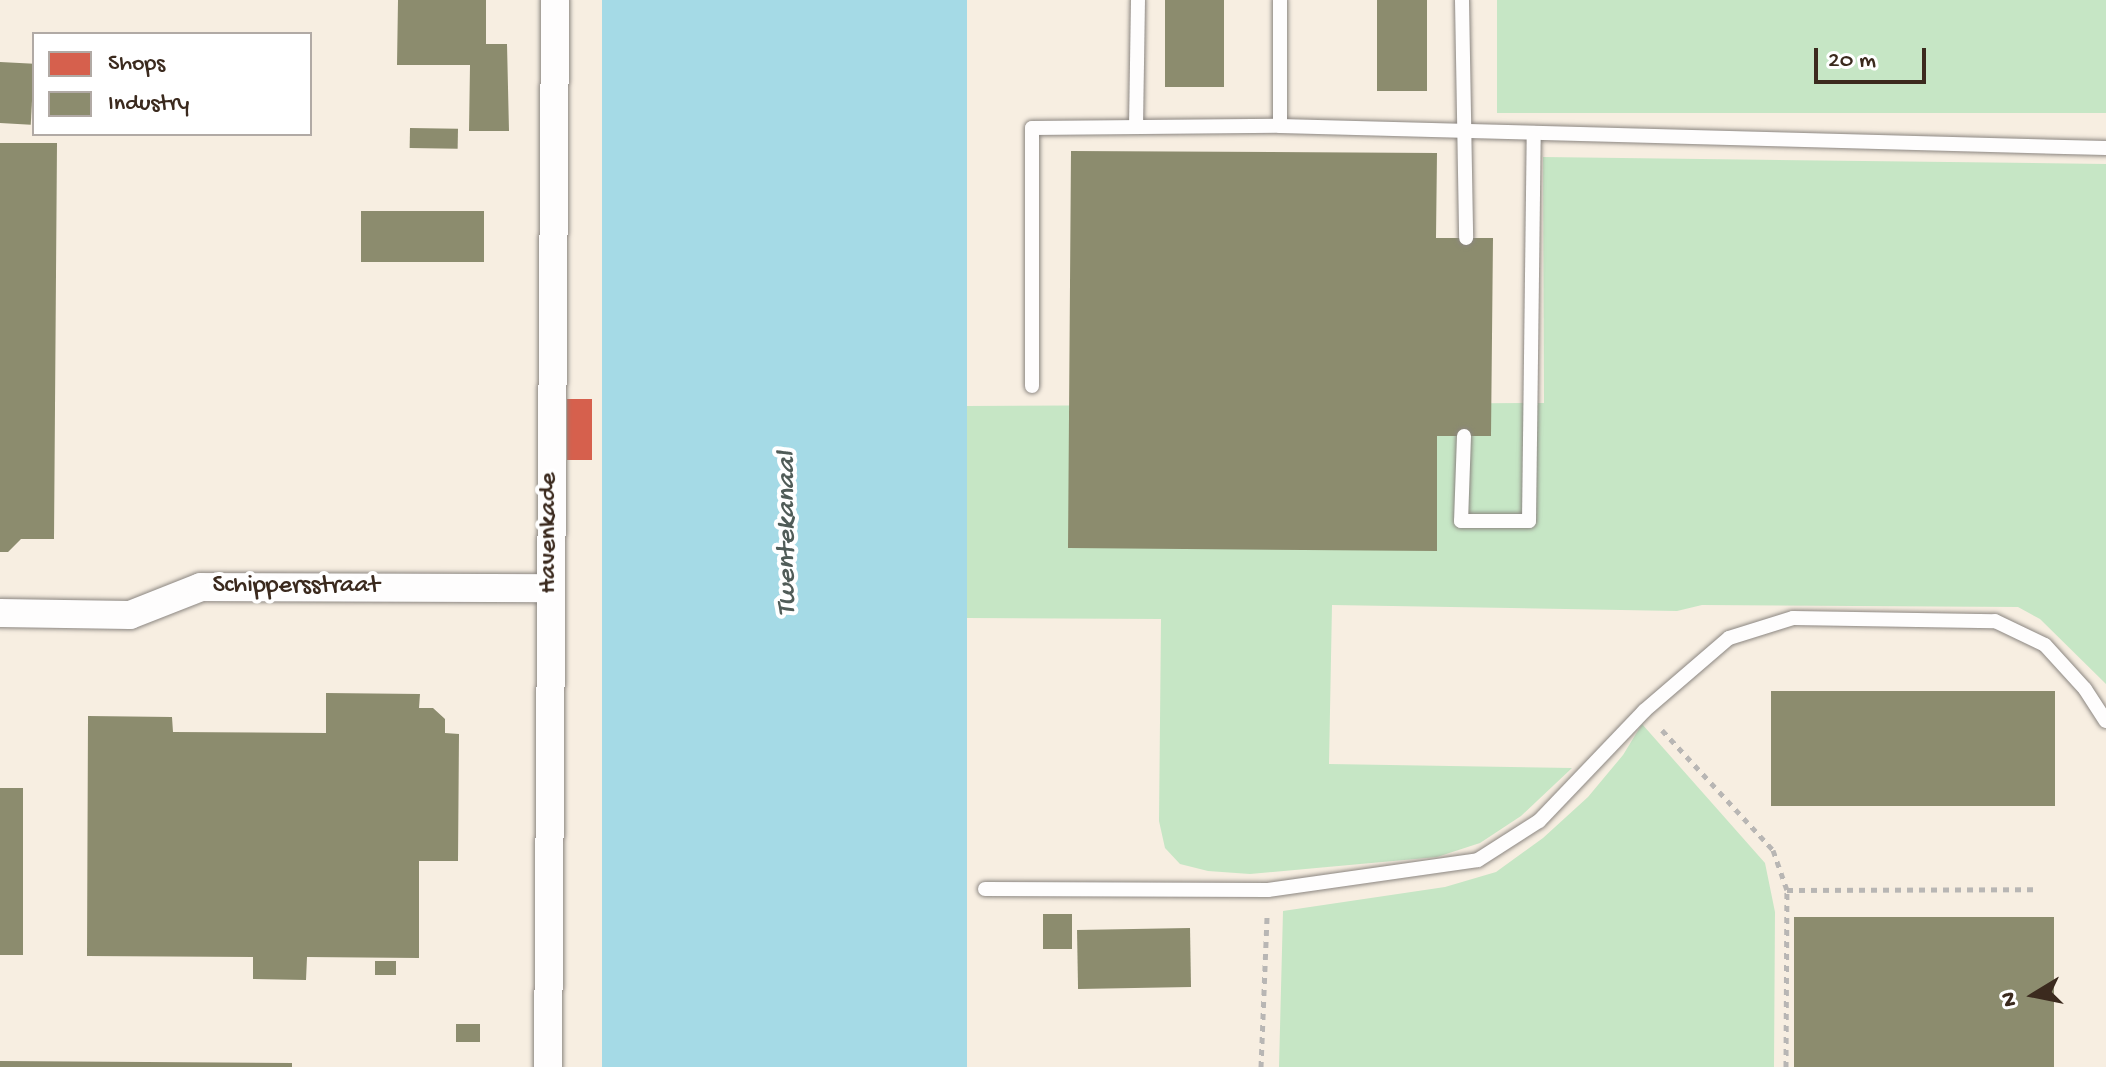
<!DOCTYPE html>
<html>
<head>
<meta charset="utf-8">
<style>
  body { margin:0 }
  #map { position:relative; width:2106px; height:1067px; overflow:hidden; background:#f8f4f0; font-family:"Gochi Hand",sans-serif }
  div>[style] { position:absolute }
  [style*='--x'] { left:calc(var(--x)*1px); top:calc(var(--y)*1px); width:calc(var(--w)*1px); rotate:calc(var(--a)*1deg) }
  .built>* { inset:0; background:#f7eee1 }
  .green>* { inset:0; background:#c6e6c5; transform-origin:0 0 }
  .water>* { inset:0; background:#a5dae6; transform-origin:0 0 }
  .shops>* { inset:0; background:#d6604d; transform-origin:0 0 }
  .industry>* { inset:0; background:#8c8c6e; transform-origin:0 0 }
  .path>* { height:5px; margin-top:-2.5px; transform-origin:0; background:repeating-linear-gradient(90deg,#b8b6b4 0 6px,transparent 0 12px) }
  .roads { filter:drop-shadow(0 0 2px #8b8681) drop-shadow(0 0 2px #8b8681) }
  .lane>* { height:14px; margin:-7px; padding:0 7px; transform-origin:7px; border-radius:7px; background:#fefdfd }
  .street>* { height:28px; margin:-14px; padding:0 14px; transform-origin:14px; border-radius:14px; background:#fefdfd }
  span { translate:-50% -50%; white-space:nowrap; text-align:center; line-height:1.15; -webkit-text-stroke:8px #fff; paint-order:stroke }
  .street-label { font-size:26px; color:#3b2a1e }
  .water-label { font-size:28px; color:#505c58; font-style:italic }
  .legend { position:absolute; left:32px; top:32px; width:280px; height:104px; box-sizing:border-box; background:#fff; border:2px solid #b1aaa5; margin:0; padding:10px 14px; list-style:none; font-size:24px; color:#3b2a1e }
  .legend li { display:flex; align-items:center; gap:16px; height:40px }
  .legend b { width:40px; border:2px solid #b1aaa5 }
  .north { position:absolute; left:1994px; top:955px; width:80px; height:80px; -webkit-text-stroke:6px #fff; paint-order:stroke; rotate:260deg; font-size:22px; font-weight:700; line-height:32px; text-align:center; color:#3b2a1e }
  .north::after { content:''; display:block; margin:auto; width:28px; height:36px; background:#3b2a1e; clip-path:polygon(50% 0,100% 100%,50% 72%,0 100%) }
  .scale { position:absolute; left:1814px; top:48px; width:112px; height:36px; box-sizing:border-box; border:4px solid #3b2a1e; border-top:0; padding-left:10px; font-size:24px; line-height:28px; white-space:nowrap; color:#3b2a1e; -webkit-text-stroke:6px #fff; paint-order:stroke }
</style>
</head>
<body>
<div id="map">
  <div class="built">
    <div style="clip-path:polygon(evenodd,0 0,2106px 0,2106px 1067px,0 1067px,0 0,34px 34px,310px 34px,310px 134px,34px 134px,34px 34px)"></div>
  </div>
  <div class="green">
    <div style="left:1497px;top:0;width:609px;height:113px"></div>
    <div style="clip-path:polygon(1543px 157px,2106px 164px,2106px 684px,2040px 619px,2018px 607px,1702px 605px,1677px 611px,1332px 605px,1329px 764px,1572px 768px,1521px 816px,1480px 843px,1437px 857px,1250px 874px,1208px 871px,1180px 864px,1165px 848px,1159px 821px,1161px 619px,967px 618px,967px 406px,1544px 403px)"></div>
    <div style="clip-path:polygon(1642px 724px,1765px 863px,1775px 912px,1774px 1067px,1279px 1067px,1283px 911px,1445px 887px,1496px 872px,1543px 838px,1588px 797px,1623px 755px)"></div>
  </div>
  <div class="water">
    <div style="left:602px;top:0;width:365px;height:1067px"></div>
  </div>
  <div class="shops">
    <div style="left:567px;top:399px;width:25px;height:61px"></div>
  </div>
  <div class="industry">
    <div style="clip-path:polygon(398px 0,486px 0,486px 44px,507px 44px,509px 131px,469px 131px,470px 65px,397px 65px)"></div>
    <div style="left:1165px;top:0;width:59px;height:87px"></div>
    <div style="left:1377px;top:0;width:50px;height:91px"></div>
    <div style="left:0;top:62px;width:34px;height:61px;rotate:3deg"></div>
    <div style="left:410px;top:128px;width:48px;height:20px;rotate:1deg"></div>
    <div style="clip-path:polygon(0 143px,57px 143px,54px 539px,21px 539px,8px 552px,0 552px)"></div>
    <div style="clip-path:polygon(1071px 151px,1437px 153px,1436px 238px,1493px 238px,1491px 436px,1437px 436px,1437px 551px,1068px 548px)"></div>
    <div style="left:361px;top:211px;width:123px;height:51px"></div>
    <div style="left:1771px;top:691px;width:284px;height:115px"></div>
    <div style="clip-path:polygon(326px 693px,420px 694px,419px 708px,433px 708px,445px 719px,445px 733px,459px 734px,458px 861px,419px 861px,419px 958px,307px 957px,306px 980px,253px 979px,253px 957px,87px 956px,88px 716px,172px 717px,173px 732px,326px 733px)"></div>
    <div style="left:0;top:788px;width:23px;height:167px"></div>
    <div style="left:1043px;top:914px;width:29px;height:35px"></div>
    <div style="left:1794px;top:917px;width:260px;height:150px"></div>
    <div style="left:1190px;top:928px;width:59px;height:113px;rotate:89deg"></div>
    <div style="left:375px;top:961px;width:21px;height:14px"></div>
    <div style="left:456px;top:1024px;width:24px;height:18px"></div>
    <div style="clip-path:polygon(0 1061px,292px 1063px,292px 1067px,0 1067px)"></div>
  </div>
  <div class="path">
    <div style="--x:1662;--y:730;--w:163;--a:47.2"></div>
    <div style="--x:1773;--y:850;--w:42;--a:70.7"></div>
    <div style="--x:1787;--y:890;--w:246;--a:-0.2"></div>
    <div style="--x:1261;--y:1067;--w:152;--a:-87.7"></div>
    <div style="--x:1786;--y:1067;--w:177;--a:-89.7"></div>
  </div>
  <div class="roads">
    <div class="lane">
      <div style="--x:1462;--y:0;--w:238;--a:89"></div>
      <div style="--x:1280;--y:126;--w:126;--a:-90"></div>
      <div style="--x:1136;--y:127;--w:127;--a:-89.1"></div>
      <div style="--x:1032;--y:386;--w:258;--a:-90"></div>
      <div style="--x:1032;--y:128;--w:248;--a:-0.5"></div>
      <div style="--x:1280;--y:126;--w:826;--a:1.53"></div>
      <div style="--x:1464;--y:436;--w:85;--a:92"></div>
      <div style="--x:1461;--y:521;--w:68;--a:0"></div>
      <div style="--x:1529;--y:521;--w:387;--a:-89.3"></div>
      <div style="--x:985;--y:889;--w:283;--a:0.2"></div>
      <div style="--x:1268;--y:890;--w:212;--a:-8.1"></div>
      <div style="--x:1478;--y:860;--w:72;--a:-32.6"></div>
      <div style="--x:1539;--y:821;--w:152;--a:-46.3"></div>
      <div style="--x:1644;--y:711;--w:112;--a:-40.7"></div>
      <div style="--x:1729;--y:638;--w:67;--a:-17.4"></div>
      <div style="--x:1793;--y:618;--w:202;--a:0.9"></div>
      <div style="--x:1995;--y:621;--w:55;--a:25.6"></div>
      <div style="--x:2045;--y:645;--w:59;--a:47.7"></div>
      <div style="--x:2085;--y:689;--w:38;--a:57"></div>
    </div>
    <div class="street">
      <div style="--x:0;--y:613;--w:130;--a:0.9"></div>
      <div style="--x:130;--y:615;--w:76;--a:-21.5"></div>
      <div style="--x:201;--y:587;--w:349;--a:0.2"></div>
      <div style="--x:548;--y:1067;--w:1067;--a:-89.62"></div>
    </div>
  </div>
  <div class="street-label">
    <span style="left:550px;top:533px;rotate:-90deg">Havenkade</span>
    <span style="left:296px;top:587px">Schippersstraat</span>
  </div>
  <div class="water-label">
    <span style="left:788px;top:534px;rotate:-90deg">Twentekanaal</span>
  </div>
  <ul class="legend">
  <li><b style="height:22px;background:#d6604d"></b>Shops</li>
  <li><b style="height:22px;background:#8c8c6e"></b>Industry</li>
  </ul>
  <div class="north">N</div>
  <div class="scale">20 m</div>
</div>
</body>
</html>
